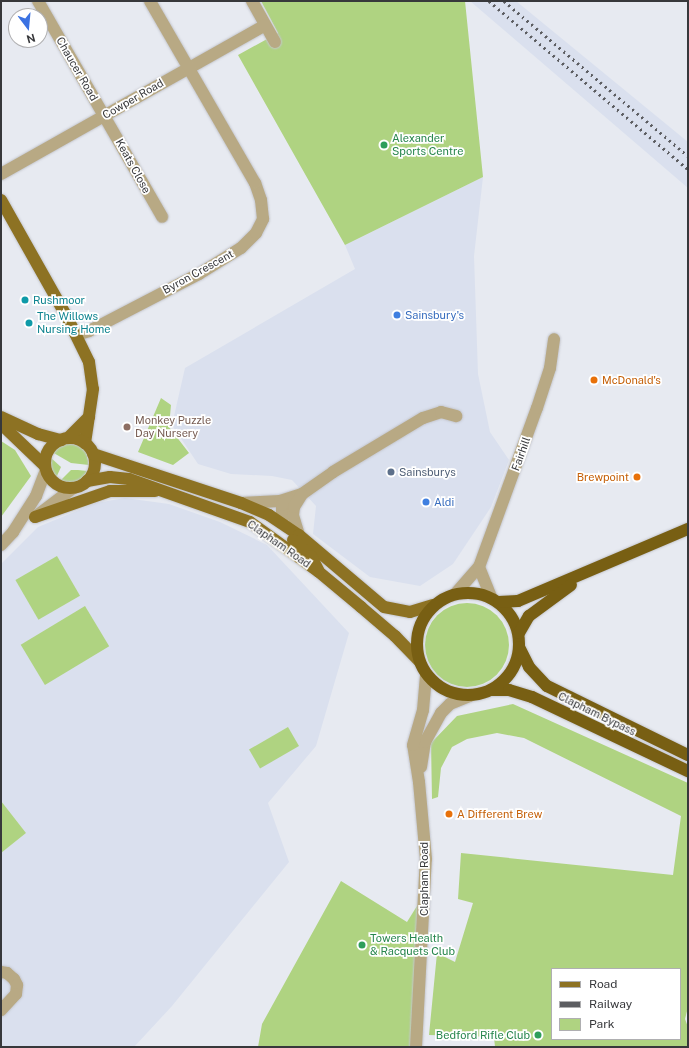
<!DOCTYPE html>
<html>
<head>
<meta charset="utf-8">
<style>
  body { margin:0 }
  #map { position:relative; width:689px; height:1048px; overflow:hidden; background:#e7eaf1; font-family:"Public Sans",sans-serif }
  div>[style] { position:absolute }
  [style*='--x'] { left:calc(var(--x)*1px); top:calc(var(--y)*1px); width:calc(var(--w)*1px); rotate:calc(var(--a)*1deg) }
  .built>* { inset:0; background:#dae0ee }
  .green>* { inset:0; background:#afd381; transform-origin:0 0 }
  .round { border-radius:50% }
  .roads { filter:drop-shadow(0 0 1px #c4c6cd) drop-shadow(0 0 1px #c4c6cd) }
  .minor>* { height:12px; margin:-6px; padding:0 6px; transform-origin:6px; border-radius:6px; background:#b8a984 }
  .major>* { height:12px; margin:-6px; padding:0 6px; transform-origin:6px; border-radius:6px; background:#8d7223 }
  .major>.ring { margin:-6px; padding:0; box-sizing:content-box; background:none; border:12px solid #8d7223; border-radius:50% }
  .highway>* { height:12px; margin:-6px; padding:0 6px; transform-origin:6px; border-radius:6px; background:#785f13 }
  .highway>.ring { margin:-6px; padding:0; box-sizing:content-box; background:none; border:12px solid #785f13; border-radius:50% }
  .rail>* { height:2.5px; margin-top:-1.25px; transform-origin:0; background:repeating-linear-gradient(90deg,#5c5d61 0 2px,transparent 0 6px) }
  .dots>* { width:11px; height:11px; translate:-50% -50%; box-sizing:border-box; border:2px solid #fff; border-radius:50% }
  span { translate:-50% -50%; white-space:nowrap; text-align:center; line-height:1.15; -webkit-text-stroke:3.5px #fff; paint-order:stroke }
  .street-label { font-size:11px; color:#37383b }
  .leisure-label { font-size:11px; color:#27864d }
  .left { translate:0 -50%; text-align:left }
  .right { translate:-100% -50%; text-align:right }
  .culture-label { font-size:11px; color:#0d838f }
  .shop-label { font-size:11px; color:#366cbe }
  .food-label { font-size:11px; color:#c56008 }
  .education-label { font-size:11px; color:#785e54 }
  .service-label { font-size:11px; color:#4e5e75 }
  .frame { position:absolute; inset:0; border:2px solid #37383b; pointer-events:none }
  .legend { position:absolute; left:551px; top:968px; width:130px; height:72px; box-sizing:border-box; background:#fff; border:1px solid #afafb1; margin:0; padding:5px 7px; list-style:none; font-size:12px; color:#37383b }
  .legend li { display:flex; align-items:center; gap:8px; height:20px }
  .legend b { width:20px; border:1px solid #afafb1 }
  .north { position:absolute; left:8px; top:8px; width:40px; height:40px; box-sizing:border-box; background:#fff; border:1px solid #afafb1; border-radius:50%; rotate:164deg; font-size:11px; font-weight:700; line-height:16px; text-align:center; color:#37383b }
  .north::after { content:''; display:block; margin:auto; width:14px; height:18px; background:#3b72e2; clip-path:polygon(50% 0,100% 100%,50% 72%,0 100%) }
</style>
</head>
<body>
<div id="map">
  <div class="built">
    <div style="clip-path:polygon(470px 1px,516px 1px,688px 142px,688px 188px)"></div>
    <div style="clip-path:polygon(483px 177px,474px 256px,478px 374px,490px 432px,509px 460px,491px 507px,453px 564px,420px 586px,370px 577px,313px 534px,316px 506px,292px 480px,272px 476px,231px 474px,198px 464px,172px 425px,185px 368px,355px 269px,345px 245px)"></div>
    <div style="clip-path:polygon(125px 498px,169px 504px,220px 522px,267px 545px,349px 633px,316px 746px,268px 803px,289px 862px,172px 1006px,134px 1047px,1px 1047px,1px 853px,26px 833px,1px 801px,1px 564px,38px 527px,96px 503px)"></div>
  </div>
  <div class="green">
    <div style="clip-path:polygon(261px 1px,465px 1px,483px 177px,345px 245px,238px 55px,278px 33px)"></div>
    <div style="clip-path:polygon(161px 398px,171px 405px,169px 427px,189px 453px,173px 465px,138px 452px)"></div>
    <div style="clip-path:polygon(1px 441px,15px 450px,31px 476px,1px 517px)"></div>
    <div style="clip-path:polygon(65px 443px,79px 446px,86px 452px,89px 465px,71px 463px,52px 452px)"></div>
    <div style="clip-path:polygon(50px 457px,61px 467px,56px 478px,49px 466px)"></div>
    <div style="clip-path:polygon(71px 470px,78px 470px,87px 471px,80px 481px,73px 483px,60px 481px)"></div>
    <div style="left:57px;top:556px;width:46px;height:48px;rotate:60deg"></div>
    <div class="round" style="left:425px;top:603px;width:84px;height:84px"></div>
    <div style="left:85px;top:606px;width:47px;height:75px;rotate:59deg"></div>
    <div style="clip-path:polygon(evenodd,513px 704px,688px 783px,688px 1007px,685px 1019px,688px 1027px,688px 1047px,495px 1047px,494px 1037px,429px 1035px,437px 953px,455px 962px,473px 903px,458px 899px,461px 853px,673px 875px,681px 816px,524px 738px,497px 733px,467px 739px,452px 747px,441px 768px,438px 797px,432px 799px,431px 743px,457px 716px,513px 704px,552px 969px,680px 969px,680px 1039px,552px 1039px,552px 969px)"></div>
    <div style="left:288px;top:727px;width:22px;height:45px;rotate:60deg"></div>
    <div style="clip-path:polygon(1px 801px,26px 833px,1px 853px)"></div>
    <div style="clip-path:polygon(341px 881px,407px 922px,422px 898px,411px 1047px,258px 1047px,262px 1024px)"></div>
  </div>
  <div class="roads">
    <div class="minor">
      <div style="--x:38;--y:1;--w:249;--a:60.1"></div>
      <div style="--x:252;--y:1;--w:47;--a:60.7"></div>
      <div style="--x:1;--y:174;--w:303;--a:-29.4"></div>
      <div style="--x:76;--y:335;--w:14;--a:-17"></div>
      <div style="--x:89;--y:331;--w:124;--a:-27.4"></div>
      <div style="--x:199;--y:274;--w:49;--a:-31.8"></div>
      <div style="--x:241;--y:248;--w:21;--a:-45"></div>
      <div style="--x:256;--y:233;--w:16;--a:-63"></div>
      <div style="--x:263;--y:219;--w:19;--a:-96"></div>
      <div style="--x:261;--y:200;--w:18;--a:-109"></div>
      <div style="--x:255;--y:183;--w:210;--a:-120"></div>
      <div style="--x:241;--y:503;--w:39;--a:-3"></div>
      <div style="--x:280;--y:501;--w:23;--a:-18"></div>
      <div style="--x:302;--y:494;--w:38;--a:-35"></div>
      <div style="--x:333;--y:472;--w:105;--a:-31"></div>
      <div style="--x:423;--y:418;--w:19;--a:-18"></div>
      <div style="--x:441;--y:412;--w:16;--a:15"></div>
      <div style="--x:35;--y:517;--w:48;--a:-37.3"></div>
      <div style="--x:282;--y:523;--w:18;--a:-90"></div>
      <div style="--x:282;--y:505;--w:9;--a:-41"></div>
      <div style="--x:299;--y:535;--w:21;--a:-107"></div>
      <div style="--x:293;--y:515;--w:8;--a:-83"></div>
      <div style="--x:294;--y:507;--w:15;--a:-58"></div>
      <div style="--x:1;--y:545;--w:18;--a:-47"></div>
      <div style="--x:13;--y:532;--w:43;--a:-57.4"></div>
      <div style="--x:36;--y:496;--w:25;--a:-69"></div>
      <div style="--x:479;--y:567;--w:32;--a:68"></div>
      <div style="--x:456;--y:593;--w:35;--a:-49"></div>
      <div style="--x:479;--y:567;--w:169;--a:-70"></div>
      <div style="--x:537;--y:408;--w:42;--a:-72"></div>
      <div style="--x:550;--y:368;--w:29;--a:-82"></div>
      <div style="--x:421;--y:767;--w:25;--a:-81"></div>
      <div style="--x:425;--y:742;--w:33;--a:-61"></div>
      <div style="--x:441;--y:713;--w:13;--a:-45"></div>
      <div style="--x:450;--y:704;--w:22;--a:-22"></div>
      <div style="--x:1;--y:972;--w:6;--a:9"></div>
      <div style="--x:7;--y:973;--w:9;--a:41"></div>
      <div style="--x:14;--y:979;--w:7;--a:63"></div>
      <div style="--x:17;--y:985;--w:9;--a:96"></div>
      <div style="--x:16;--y:994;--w:22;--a:133"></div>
      <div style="--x:416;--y:1047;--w:188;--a:-87"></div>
      <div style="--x:426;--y:859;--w:77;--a:-95.2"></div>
      <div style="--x:419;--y:782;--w:37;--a:-99"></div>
      <div style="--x:413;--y:745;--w:36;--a:-74"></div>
      <div style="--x:423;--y:710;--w:36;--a:-85"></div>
    </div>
    <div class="major">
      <div style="--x:1;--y:200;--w:134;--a:60.6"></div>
      <div style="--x:67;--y:317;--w:50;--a:63.9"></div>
      <div style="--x:89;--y:362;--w:27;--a:82"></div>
      <div style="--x:93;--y:389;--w:55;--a:98.4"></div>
      <div style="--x:1;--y:417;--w:41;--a:24.7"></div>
      <div style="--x:38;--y:434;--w:24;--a:15"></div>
      <div style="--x:1;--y:424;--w:61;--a:43.7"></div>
      <div class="ring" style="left:45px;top:438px;width:38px;height:38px"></div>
      <div style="--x:68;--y:438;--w:30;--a:-45"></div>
      <div style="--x:93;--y:454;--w:156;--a:18.3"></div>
      <div style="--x:241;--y:503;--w:30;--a:23"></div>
      <div style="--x:269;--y:515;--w:36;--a:34"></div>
      <div style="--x:299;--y:535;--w:111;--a:40.3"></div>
      <div style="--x:384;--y:607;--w:26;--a:11"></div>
      <div style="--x:410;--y:612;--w:24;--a:-17"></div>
      <div style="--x:87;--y:481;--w:23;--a:-10"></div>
      <div style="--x:110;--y:477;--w:19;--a:6"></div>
      <div style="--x:129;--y:479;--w:128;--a:19.6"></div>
      <div style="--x:250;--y:522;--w:85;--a:35.9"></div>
      <div style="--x:319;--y:572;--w:55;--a:39.8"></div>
      <div style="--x:361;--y:607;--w:45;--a:40.5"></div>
      <div style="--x:395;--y:636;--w:35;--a:46"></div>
      <div style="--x:35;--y:517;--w:79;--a:-19.1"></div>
      <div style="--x:110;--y:491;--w:45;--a:0"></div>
      <div style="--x:293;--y:540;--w:24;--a:42"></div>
      <div style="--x:311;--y:556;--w:16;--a:63"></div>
    </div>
    <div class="highway">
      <div class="ring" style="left:417px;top:593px;width:90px;height:90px"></div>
      <div style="--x:499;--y:602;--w:19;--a:-3"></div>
      <div style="--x:518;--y:601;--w:185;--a:-23"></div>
      <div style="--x:519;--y:633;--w:20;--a:-60"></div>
      <div style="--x:529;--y:616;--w:52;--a:-36.4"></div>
      <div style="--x:519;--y:647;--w:22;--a:63"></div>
      <div style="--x:529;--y:667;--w:26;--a:47"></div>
      <div style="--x:547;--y:686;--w:157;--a:26.1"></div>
      <div style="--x:491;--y:690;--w:18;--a:0"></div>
      <div style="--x:509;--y:690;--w:24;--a:17"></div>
      <div style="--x:532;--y:697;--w:173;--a:25.4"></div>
    </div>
  </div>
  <div class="rail">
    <div style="--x:489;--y:1;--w:260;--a:40.2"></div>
    <div style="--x:504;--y:1;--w:241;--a:40.1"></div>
  </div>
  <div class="dots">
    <div style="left:384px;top:145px;background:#2e9e5b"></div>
    <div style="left:25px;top:300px;background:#0f9aa8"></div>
    <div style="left:397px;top:315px;background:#3f7fe0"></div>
    <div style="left:29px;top:323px;background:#0f9aa8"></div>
    <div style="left:594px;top:380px;background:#e8710a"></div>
    <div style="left:127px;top:427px;background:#8d6e63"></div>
    <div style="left:391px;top:472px;background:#5c6f8a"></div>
    <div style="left:637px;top:477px;background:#e8710a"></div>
    <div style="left:426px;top:502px;background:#3f7fe0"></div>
    <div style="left:449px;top:814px;background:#e8710a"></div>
    <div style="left:362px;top:945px;background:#2e9e5b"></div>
    <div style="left:538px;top:1035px;background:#2e9e5b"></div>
  </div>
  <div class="street-label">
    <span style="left:77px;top:69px;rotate:60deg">Chaucer Road</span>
    <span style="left:133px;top:99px;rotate:-30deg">Cowper Road</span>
    <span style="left:133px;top:166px;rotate:61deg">Keats Close</span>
    <span style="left:198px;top:272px;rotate:-29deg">Byron Crescent</span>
    <span style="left:521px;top:454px;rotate:-70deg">Fairhill</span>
    <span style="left:279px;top:544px;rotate:35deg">Clapham Road</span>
    <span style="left:597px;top:714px;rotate:26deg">Clapham Bypass</span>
    <span style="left:424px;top:879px;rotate:-90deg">Clapham Road</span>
  </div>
  <div class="leisure-label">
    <span class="left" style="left:392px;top:145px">Alexander<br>Sports Centre</span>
    <span class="left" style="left:370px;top:945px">Towers Health<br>&amp; Racquets Club</span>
    <span class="right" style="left:530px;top:1035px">Bedford Rifle Club</span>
  </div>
  <div class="culture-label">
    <span class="left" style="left:33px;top:300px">Rushmoor</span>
    <span class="left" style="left:37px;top:323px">The Willows<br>Nursing Home</span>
  </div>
  <div class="shop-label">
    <span class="left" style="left:405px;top:315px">Sainsbury's</span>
    <span class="left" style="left:434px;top:502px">Aldi</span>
  </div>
  <div class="food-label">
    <span class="left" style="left:602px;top:380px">McDonald's</span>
    <span class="right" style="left:629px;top:477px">Brewpoint</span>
    <span class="left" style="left:457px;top:814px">A Different Brew</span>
  </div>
  <div class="education-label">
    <span class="left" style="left:135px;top:427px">Monkey Puzzle<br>Day Nursery</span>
  </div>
  <div class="service-label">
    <span class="left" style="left:399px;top:472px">Sainsburys</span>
  </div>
  <div class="frame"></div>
  <ul class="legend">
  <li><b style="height:5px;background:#8d7223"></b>Road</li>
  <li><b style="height:5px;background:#5c5d61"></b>Railway</li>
  <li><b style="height:11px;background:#afd381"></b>Park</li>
  </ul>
  <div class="north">N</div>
</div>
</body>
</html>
